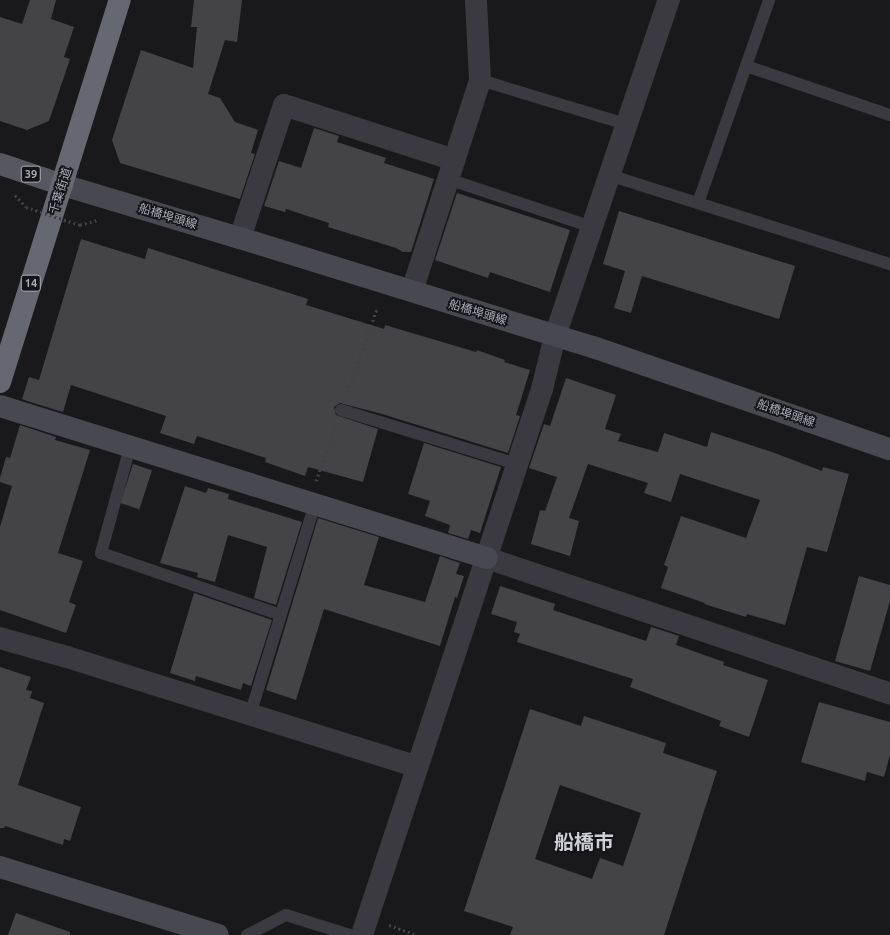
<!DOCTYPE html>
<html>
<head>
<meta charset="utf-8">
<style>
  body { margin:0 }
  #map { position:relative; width:890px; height:935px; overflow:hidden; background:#19191b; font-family:Ubuntu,"Noto Sans JP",sans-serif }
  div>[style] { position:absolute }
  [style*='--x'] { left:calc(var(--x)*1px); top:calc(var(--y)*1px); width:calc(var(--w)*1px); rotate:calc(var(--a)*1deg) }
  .building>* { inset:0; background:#444348; transform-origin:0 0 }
  .path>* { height:2.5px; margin-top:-1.25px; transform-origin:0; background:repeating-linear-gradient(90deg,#404147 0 2px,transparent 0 5px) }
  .lane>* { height:12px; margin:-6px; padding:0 6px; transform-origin:6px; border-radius:6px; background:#3a3a40 }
  .street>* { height:22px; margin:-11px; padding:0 11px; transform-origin:11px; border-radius:11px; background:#3a3a40 }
  .secondary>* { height:22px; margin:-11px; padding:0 11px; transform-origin:11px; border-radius:11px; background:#484950 }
  .primary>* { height:22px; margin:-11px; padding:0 11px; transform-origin:11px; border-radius:11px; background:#56575f }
  .highway>* { height:22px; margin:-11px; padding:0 11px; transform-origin:11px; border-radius:11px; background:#666871 }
  .path-bridge>* { height:2.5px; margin-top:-1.25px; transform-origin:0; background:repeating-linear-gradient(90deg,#404147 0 2px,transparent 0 5px) }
  span { translate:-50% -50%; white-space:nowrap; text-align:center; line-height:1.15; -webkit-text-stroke:3.5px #141416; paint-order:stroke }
  .shield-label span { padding:1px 3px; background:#141416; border:1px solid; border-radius:3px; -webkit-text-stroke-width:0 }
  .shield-label { font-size:11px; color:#acaeba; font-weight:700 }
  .street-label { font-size:12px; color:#acaeba }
  .town-label { font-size:20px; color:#cdced6; font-weight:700 }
</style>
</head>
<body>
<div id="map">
  <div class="building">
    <div style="clip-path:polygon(30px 0,56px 0,51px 19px,74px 27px,64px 57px,70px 59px,49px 121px,27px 130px,0 121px,0 17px,22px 24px)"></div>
    <div style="clip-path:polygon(194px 0,242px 0,237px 42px,225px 40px,208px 94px,220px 98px,235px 122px,258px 130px,251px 153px,255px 154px,240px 199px,120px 163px,112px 140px,141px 50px,193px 68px,197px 27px,191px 27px)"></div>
    <div style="clip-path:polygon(314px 128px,339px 136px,337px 142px,386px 158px,384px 163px,434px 179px,411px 252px,403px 252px,396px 248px,328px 227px,329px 223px,286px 209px,285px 212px,264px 206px,279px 161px,301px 168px)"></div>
    <div style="clip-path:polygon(457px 193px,570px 230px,550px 292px,490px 272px,488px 278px,435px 260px)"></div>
    <div style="clip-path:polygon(619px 211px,795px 266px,779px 319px,642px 276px,631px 313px,614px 308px,625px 271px,603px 264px)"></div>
    <div style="clip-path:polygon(81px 239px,145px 259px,148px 248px,308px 299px,306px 305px,384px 329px,385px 325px,476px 352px,477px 350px,505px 360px,504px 362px,530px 370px,516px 415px,520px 416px,508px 453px,382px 414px,340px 403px,334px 407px,336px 415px,378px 429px,363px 482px,308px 467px,305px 476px,265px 462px,266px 458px,197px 436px,194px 444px,160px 433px,166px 416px,71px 385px,63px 412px,27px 401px,22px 399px,29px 377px,39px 380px)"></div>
    <div style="clip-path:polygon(566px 378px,616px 395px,605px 429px,621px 434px,618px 441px,658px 452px,664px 433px,707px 447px,711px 432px,772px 452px,822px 471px,823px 467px,849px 474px,827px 552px,807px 547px,785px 625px,747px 614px,746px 617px,704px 604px,705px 603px,661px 588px,668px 567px,664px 565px,681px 516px,746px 538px,760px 500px,680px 474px,671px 502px,644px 493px,648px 483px,588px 464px,569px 518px,579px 521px,570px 556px,531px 544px,540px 510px,545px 511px,557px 477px,529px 468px,544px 424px,550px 426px)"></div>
    <div style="clip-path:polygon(20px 425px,56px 437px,55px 440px,90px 450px,58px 553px,83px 561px,69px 602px,76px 605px,66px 633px,0 610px,0 527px,12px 486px,0 482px,0 478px,6px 457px,10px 458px)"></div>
    <div style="clip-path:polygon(424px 443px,501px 467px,480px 533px,471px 530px,468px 539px,448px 533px,450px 525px,425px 516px,430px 501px,408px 494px)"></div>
    <div style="left:133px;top:464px;width:20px;height:41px;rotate:18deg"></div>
    <div style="clip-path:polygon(185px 486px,206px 493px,208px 488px,229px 494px,228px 499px,302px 522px,276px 605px,254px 598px,267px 547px,228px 535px,215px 582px,197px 577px,198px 573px,160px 563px)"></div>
    <div style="clip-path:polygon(318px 518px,379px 537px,364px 585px,425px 602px,440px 556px,460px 563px,456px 574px,464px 576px,457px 598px,455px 597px,440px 646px,324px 609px,296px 700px,266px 690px)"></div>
    <div style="clip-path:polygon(859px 576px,890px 585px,890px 601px,870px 671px,835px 661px)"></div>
    <div style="clip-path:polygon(500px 586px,555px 604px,553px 610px,646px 641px,651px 627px,667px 632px,679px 636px,676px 645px,724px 662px,723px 665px,768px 680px,749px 737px,719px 726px,721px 721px,630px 687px,633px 679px,517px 642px,520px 634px,514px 632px,517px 622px,491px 614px)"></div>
    <div style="clip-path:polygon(194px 593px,272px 620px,251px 686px,243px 683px,241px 690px,196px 676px,195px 681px,170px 673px)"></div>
    <div style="clip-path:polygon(0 667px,31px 677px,26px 690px,32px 691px,30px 698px,44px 703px,18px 785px,81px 807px,70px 841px,64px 839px,63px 845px,5px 826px,4px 828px,0 828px)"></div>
    <div style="clip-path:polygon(819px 702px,890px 722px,890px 755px,884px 777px,867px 772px,865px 781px,801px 762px)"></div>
    <div style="clip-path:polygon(evenodd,530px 709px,581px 726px,584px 716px,666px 743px,663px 753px,717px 771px,664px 935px,510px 935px,513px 927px,464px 911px,530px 709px,560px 785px,641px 813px,623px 866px,600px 858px,592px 879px,535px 859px,560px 785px)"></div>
    <div style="clip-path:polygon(16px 913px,70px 932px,70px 935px,8px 935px)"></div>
  </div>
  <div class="path">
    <div style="--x:15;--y:195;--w:16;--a:47"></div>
    <div style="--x:80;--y:225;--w:18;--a:-16"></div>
    <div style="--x:347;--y:392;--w:89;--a:-70.3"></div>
    <div style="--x:316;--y:481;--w:57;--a:-70.6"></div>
    <div style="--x:389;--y:925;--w:29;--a:20"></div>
  </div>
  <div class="lane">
    <div style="--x:746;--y:66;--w:152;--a:18.8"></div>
    <div style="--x:480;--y:80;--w:152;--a:16.8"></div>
    <div style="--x:609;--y:175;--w:295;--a:17.6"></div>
    <div style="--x:448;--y:179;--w:152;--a:18.4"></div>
    <div style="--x:698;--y:203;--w:215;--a:-70.7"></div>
    <div style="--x:341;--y:410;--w:184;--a:17.1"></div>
    <div style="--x:130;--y:447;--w:110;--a:105.3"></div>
    <div style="--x:101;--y:553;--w:190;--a:19"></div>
    <div style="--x:250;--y:715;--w:221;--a:-72.9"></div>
    <div style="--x:247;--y:935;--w:44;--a:-27.1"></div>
    <div style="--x:286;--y:915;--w:67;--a:17.4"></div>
  </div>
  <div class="street">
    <div style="--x:240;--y:238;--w:140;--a:-71.7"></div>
    <div style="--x:284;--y:105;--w:179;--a:17.9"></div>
    <div style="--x:412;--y:291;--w:222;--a:-72.1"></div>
    <div style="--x:480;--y:80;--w:80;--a:-92.9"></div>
    <div style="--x:487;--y:558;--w:425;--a:18.6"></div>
    <div style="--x:0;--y:638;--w:70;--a:15.8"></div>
    <div style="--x:67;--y:657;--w:367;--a:17.4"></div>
    <div style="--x:362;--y:935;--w:575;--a:-71.75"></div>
    <div style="--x:542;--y:389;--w:55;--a:-76.2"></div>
    <div style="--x:555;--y:336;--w:355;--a:-71.3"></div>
  </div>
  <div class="secondary">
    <div style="--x:63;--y:185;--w:185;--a:16.7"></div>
    <div style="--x:240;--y:238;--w:369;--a:17.2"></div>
    <div style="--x:593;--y:347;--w:314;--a:19"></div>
    <div style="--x:0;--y:406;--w:510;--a:17.33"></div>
    <div style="--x:0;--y:867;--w:228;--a:17.3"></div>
  </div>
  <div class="primary">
    <div style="--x:0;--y:164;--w:66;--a:18.4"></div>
  </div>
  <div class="highway">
    <div style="--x:0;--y:382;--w:400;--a:-72.6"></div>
  </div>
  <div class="path-bridge">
    <div style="--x:26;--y:207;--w:57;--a:18.4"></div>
  </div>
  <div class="shield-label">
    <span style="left:31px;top:174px">39</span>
    <span style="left:31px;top:283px">14</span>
  </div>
  <div class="street-label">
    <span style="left:60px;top:191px;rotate:-72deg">千葉街道</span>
    <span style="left:168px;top:216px;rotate:17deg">船橋埠頭線</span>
    <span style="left:478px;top:312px;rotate:17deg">船橋埠頭線</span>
    <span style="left:786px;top:413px;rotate:19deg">船橋埠頭線</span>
  </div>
  <div class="town-label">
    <span style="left:584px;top:841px">船橋市</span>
  </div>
</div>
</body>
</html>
